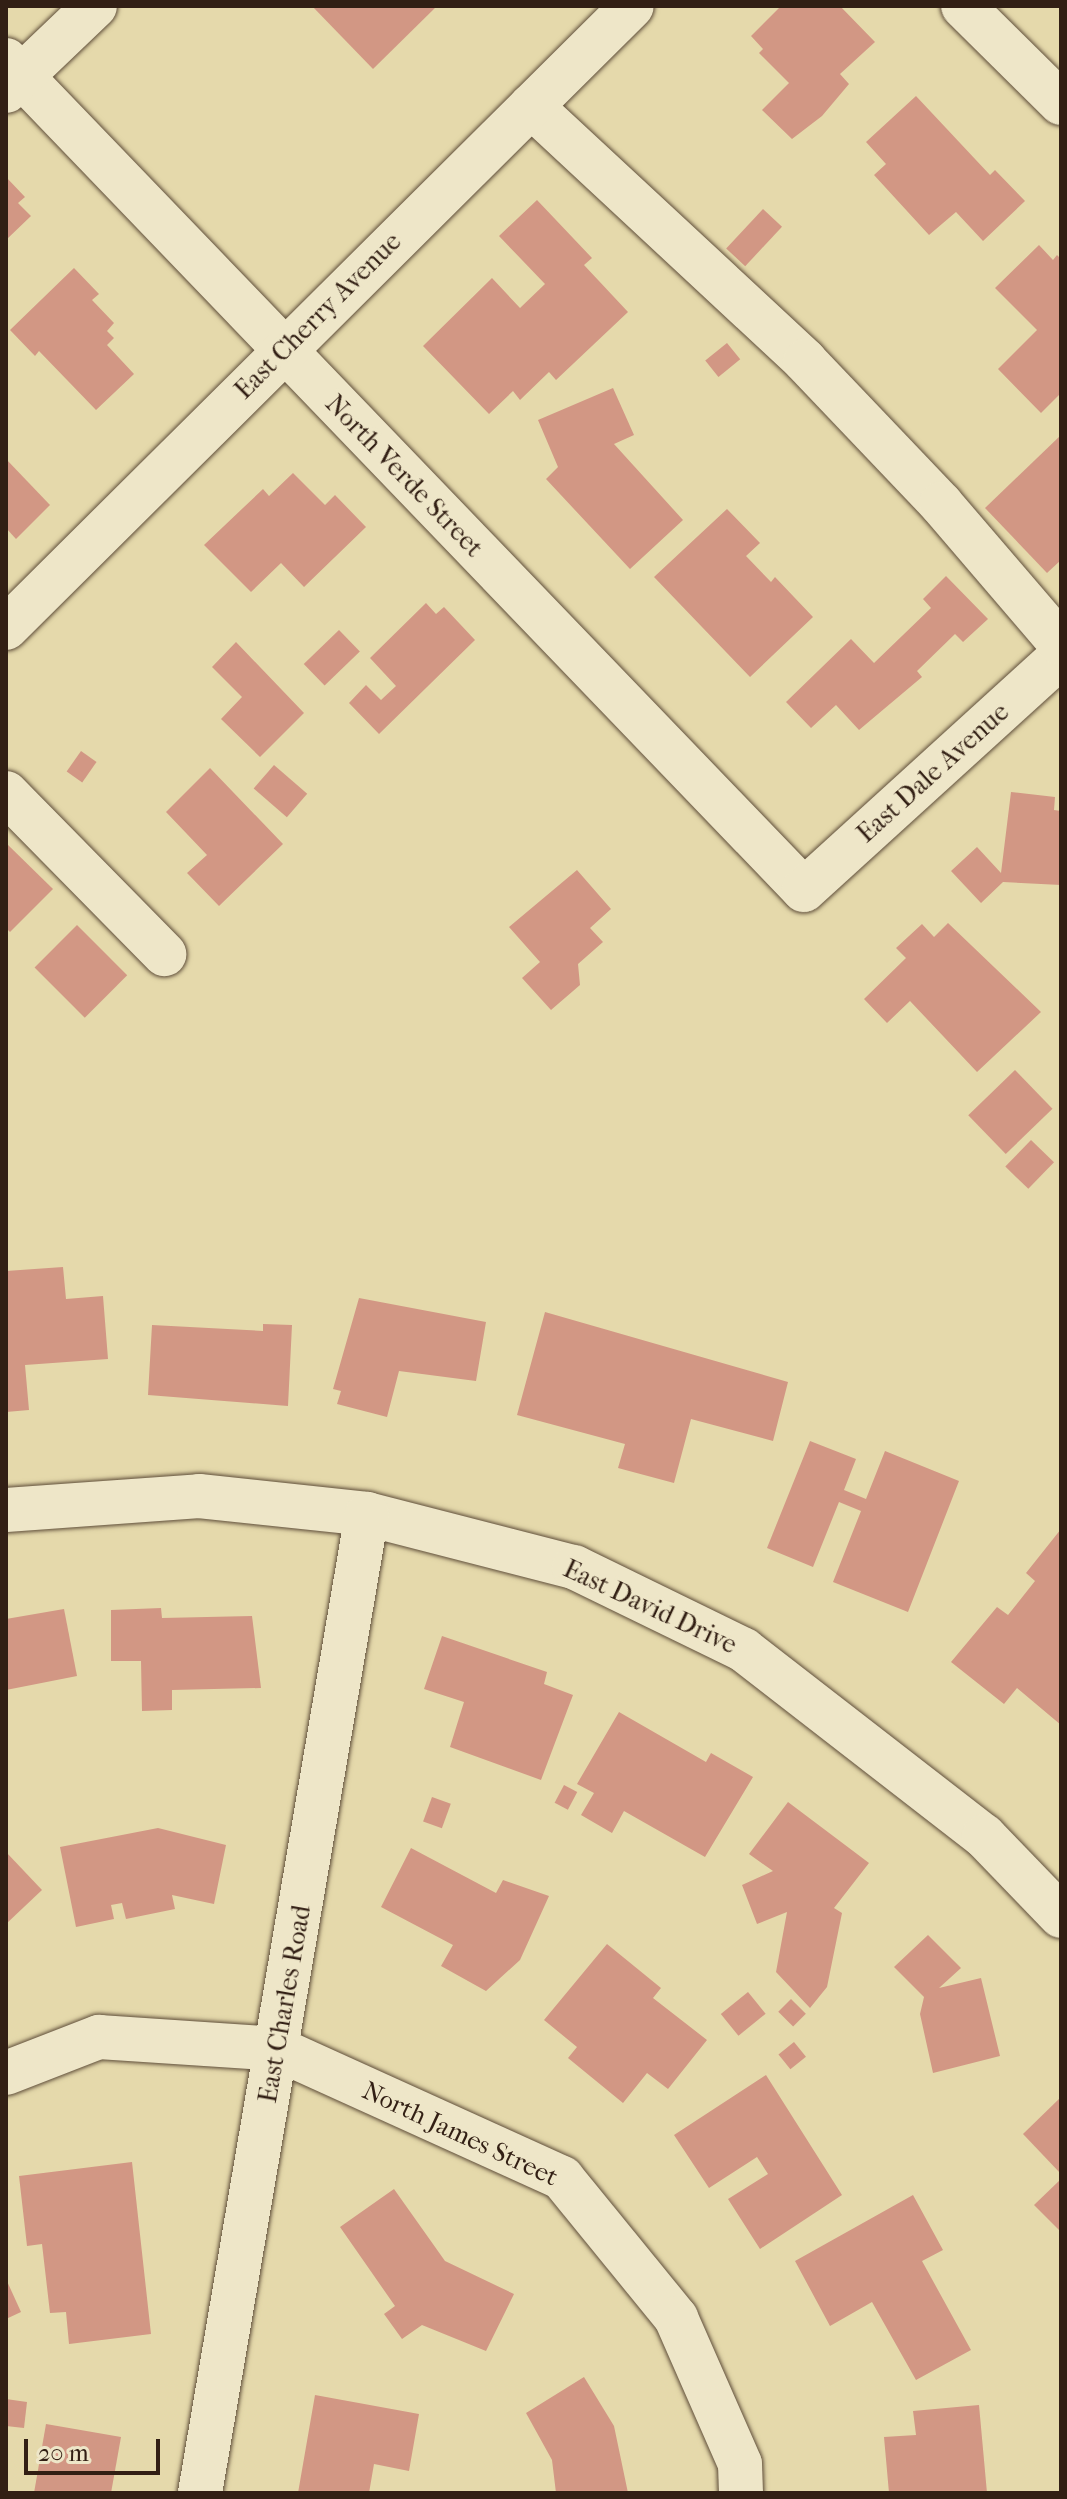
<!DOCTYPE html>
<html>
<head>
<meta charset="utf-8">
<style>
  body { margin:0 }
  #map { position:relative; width:1067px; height:2499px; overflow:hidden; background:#e5d9ab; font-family:"IM FELL French Canon",serif }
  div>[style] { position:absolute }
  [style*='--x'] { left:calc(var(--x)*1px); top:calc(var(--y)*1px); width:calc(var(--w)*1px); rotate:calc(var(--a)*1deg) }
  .building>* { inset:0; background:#d29784; transform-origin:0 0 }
  .roads { filter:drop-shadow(0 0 2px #5f4e3a) drop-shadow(0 0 2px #5f4e3a) }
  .minor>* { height:44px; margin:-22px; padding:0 22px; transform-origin:22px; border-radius:22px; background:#eee6c8 }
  span { translate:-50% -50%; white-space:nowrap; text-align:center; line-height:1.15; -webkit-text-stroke:6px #eee6c8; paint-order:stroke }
  .street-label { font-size:26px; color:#321f14 }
  .frame { position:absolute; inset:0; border:8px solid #321f14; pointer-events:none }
  .scale { position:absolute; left:24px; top:2439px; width:136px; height:36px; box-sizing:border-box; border:4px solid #321f14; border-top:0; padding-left:10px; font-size:24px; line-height:28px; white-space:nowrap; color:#321f14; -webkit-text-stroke:6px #eee6c8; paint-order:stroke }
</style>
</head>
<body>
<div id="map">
  <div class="building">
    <div style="clip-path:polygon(312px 6px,437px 6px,373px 69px)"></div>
    <div style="clip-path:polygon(781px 6px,840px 6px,875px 42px,840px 74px,849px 84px,822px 116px,792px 139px,762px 110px,789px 83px,759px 53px,763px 49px,751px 36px)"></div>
    <div style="clip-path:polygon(916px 96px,990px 175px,995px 170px,1025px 201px,983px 241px,956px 212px,929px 235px,874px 175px,886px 164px,866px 142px)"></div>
    <div style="clip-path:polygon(6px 177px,25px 197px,18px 203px,31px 216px,6px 240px)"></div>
    <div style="clip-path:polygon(537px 200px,592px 258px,584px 265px,628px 312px,556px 380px,549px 372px,520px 400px,513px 391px,489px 414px,423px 346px,492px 278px,520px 308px,545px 284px,499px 236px)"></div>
    <div style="left:763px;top:209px;width:26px;height:54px;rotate:43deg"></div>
    <div style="clip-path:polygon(1039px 245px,1053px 260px,1057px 255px,1061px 259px,1061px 393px,1041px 413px,998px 369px,1037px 330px,995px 288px)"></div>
    <div style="clip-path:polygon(74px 268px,99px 294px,92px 300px,114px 323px,107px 331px,114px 338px,107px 345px,134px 374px,96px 410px,39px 351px,35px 356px,10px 330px)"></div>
    <div style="left:727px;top:343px;width:21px;height:28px;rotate:51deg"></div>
    <div style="clip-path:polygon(613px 388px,634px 435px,614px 444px,683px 520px,630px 569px,546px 479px,558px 467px,538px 420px)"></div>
    <div style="clip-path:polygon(1061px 435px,1061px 560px,1047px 573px,985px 508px)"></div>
    <div style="clip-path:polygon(6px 459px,50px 505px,16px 539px,6px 528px)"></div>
    <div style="clip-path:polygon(293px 473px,325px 505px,335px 495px,366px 527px,304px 587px,281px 563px,251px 592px,204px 545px,263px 489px,269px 496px)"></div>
    <div style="clip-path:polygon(727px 509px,760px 543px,746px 556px,771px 582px,775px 577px,813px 617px,750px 677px,654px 577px)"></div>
    <div style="clip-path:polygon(946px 576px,988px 619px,963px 642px,955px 634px,917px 671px,922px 677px,859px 730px,836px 705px,811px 728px,786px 702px,851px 639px,874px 663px,931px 608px,923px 599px)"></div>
    <div style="clip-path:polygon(426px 603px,436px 614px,444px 607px,475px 640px,379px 734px,349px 703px,366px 685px,381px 700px,396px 686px,370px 658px)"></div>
    <div style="left:339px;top:630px;width:30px;height:49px;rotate:46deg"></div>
    <div style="clip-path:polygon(236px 642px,304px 713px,260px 757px,221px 719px,242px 697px,212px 667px)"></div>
    <div style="left:81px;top:751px;width:19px;height:25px;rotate:35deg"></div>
    <div style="left:274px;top:765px;width:44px;height:31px;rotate:41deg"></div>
    <div style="clip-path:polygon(210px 768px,283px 844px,219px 906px,187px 873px,207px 855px,166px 812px)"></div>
    <div style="clip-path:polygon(1011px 792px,1055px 797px,1054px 810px,1061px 811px,1061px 885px,1003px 882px,981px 903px,951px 871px,977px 847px,1001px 873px)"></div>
    <div style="clip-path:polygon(6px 843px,53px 889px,10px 932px,6px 928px)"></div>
    <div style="clip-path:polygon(577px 870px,611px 909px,590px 928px,603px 942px,578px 964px,580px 985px,551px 1010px,522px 978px,540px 962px,509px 927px)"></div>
    <div style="clip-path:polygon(948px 923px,1041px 1012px,977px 1072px,910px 1001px,887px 1023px,864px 999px,906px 958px,896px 948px,922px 924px,934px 937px)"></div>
    <div style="left:77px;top:925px;width:71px;height:60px;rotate:45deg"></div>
    <div style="left:1015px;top:1070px;width:54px;height:65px;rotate:46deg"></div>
    <div style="left:1031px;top:1140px;width:32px;height:37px;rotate:44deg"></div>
    <div style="clip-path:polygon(63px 1267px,66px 1299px,103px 1296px,108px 1359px,25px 1365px,29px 1410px,6px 1412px,6px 1271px)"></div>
    <div style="clip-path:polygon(359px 1298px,486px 1322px,476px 1381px,399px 1371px,387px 1417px,337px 1404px,341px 1391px,333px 1389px)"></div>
    <div style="clip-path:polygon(545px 1312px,788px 1382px,773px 1441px,691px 1419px,674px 1483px,618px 1468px,625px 1444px,517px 1415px)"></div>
    <div style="clip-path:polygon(263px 1324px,292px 1325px,288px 1406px,148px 1395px,152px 1325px,263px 1331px)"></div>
    <div style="clip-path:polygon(810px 1441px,856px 1459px,844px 1490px,866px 1499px,885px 1451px,959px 1481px,908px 1612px,833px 1582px,861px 1511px,839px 1502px,813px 1567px,767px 1548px)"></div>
    <div style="clip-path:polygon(1061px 1529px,1061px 1725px,1017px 1688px,1004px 1704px,951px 1662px,997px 1607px,1008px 1615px,1035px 1581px,1026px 1573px)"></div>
    <div style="clip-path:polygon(161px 1608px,162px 1618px,252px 1616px,261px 1688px,172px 1690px,172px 1710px,142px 1711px,141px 1661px,111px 1661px,111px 1610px)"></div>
    <div style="clip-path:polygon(64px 1609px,77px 1676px,6px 1690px,6px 1619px)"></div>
    <div style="clip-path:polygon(442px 1636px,547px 1672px,544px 1684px,573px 1695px,541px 1780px,450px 1747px,464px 1702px,424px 1689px)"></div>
    <div style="clip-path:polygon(619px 1712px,706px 1762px,711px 1753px,753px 1777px,705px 1857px,624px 1811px,612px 1833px,581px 1815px,594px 1793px,577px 1784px)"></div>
    <div style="left:564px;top:1785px;width:15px;height:20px;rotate:28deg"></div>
    <div style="left:432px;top:1797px;width:20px;height:26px;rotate:20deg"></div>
    <div style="clip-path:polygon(788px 1802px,869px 1863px,834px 1908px,842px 1913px,827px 1987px,810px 2008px,776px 1972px,787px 1912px,757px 1924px,742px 1885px,773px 1871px,749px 1854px)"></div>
    <div style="clip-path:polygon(158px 1828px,226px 1845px,214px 1904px,172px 1895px,175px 1909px,126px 1919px,122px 1903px,111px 1905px,114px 1919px,76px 1927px,60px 1847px)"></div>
    <div style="clip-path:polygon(411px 1848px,496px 1893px,503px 1880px,549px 1896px,520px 1960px,486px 1991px,441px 1966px,453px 1945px,381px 1907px)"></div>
    <div style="clip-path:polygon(6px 1852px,42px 1890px,6px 1924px)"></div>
    <div style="clip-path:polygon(928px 1935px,961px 1968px,939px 1988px,981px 1978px,1000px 2056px,933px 2073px,920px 2014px,924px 1997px,894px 1967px)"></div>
    <div style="clip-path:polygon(607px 1944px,661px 1988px,653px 1998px,707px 2040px,668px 2089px,647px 2073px,623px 2103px,568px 2058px,577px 2047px,544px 2020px)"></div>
    <div style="left:748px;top:1992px;width:28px;height:35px;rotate:51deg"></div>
    <div style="left:791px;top:1999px;width:21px;height:18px;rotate:45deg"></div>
    <div style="left:794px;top:2042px;width:19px;height:20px;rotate:51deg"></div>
    <div style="clip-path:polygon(766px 2075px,842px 2195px,760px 2249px,728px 2199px,768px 2174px,757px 2157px,709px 2188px,674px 2135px)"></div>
    <div style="clip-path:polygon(1061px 2097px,1061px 2174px,1023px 2134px)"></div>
    <div style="clip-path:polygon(132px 2162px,151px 2334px,69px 2344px,66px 2312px,50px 2313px,42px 2244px,27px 2246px,19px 2176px)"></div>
    <div style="clip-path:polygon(1061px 2179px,1061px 2232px,1034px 2205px)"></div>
    <div style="clip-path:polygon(394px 2189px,445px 2261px,514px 2294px,486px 2351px,422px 2325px,402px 2339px,384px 2314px,395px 2306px,340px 2227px)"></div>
    <div style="clip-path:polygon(913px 2195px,943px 2250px,922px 2261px,971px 2350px,916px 2380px,872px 2302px,830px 2326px,795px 2261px)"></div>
    <div style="clip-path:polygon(6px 2279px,21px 2312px,6px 2319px)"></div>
    <div style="clip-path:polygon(584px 2377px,614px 2426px,628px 2493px,556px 2493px,552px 2460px,526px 2413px)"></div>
    <div style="clip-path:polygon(315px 2395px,419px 2414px,409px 2471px,374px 2464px,369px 2493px,298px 2493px)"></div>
    <div style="clip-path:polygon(6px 2399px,27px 2402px,24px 2428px,6px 2426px)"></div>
    <div style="clip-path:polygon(979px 2405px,987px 2493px,889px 2493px,884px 2437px,916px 2435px,913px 2411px)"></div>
    <div style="clip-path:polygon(46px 2424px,121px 2437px,111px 2493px,34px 2493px)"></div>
  </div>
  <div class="roads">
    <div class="minor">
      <div style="--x:963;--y:6;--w:138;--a:44.7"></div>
      <div style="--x:6;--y:60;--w:1151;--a:46.13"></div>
      <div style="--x:804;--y:890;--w:348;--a:-42.3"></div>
      <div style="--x:6;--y:91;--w:123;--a:-43.7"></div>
      <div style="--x:531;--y:106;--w:374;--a:42.9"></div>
      <div style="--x:805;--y:361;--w:197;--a:46.4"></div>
      <div style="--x:941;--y:504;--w:184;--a:49.4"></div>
      <div style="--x:6;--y:628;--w:882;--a:-44.82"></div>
      <div style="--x:6;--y:793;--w:226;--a:45.5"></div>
      <div style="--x:6;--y:1510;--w:194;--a:-4.1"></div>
      <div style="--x:199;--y:1496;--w:169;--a:6.1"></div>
      <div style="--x:367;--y:1514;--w:214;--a:14.4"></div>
      <div style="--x:574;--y:1567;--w:189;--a:26"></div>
      <div style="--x:744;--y:1650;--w:304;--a:37.8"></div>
      <div style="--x:984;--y:1836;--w:111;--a:46.1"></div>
      <div style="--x:6;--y:2073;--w:100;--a:-21.2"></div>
      <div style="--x:99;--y:2037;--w:179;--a:3.8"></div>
      <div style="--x:278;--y:2049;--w:312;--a:24.4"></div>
      <div style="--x:562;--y:2178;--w:181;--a:50.8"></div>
      <div style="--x:676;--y:2318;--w:159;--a:66.3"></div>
      <div style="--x:740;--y:2464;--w:29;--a:88"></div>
      <div style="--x:200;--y:2493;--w:993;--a:-80.32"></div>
    </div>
  </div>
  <div class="street-label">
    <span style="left:318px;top:316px;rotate:-45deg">East Cherry Avenue</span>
    <span style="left:404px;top:476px;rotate:46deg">North Verde Street</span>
    <span style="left:933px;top:773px;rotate:-42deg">East Dale Avenue</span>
    <span style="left:650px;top:1607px;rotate:25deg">East David Drive</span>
    <span style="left:285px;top:2004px;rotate:-80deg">East Charles Road</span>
    <span style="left:460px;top:2134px;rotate:25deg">North James Street</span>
  </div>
  <div class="frame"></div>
  <div class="scale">20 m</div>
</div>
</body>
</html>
